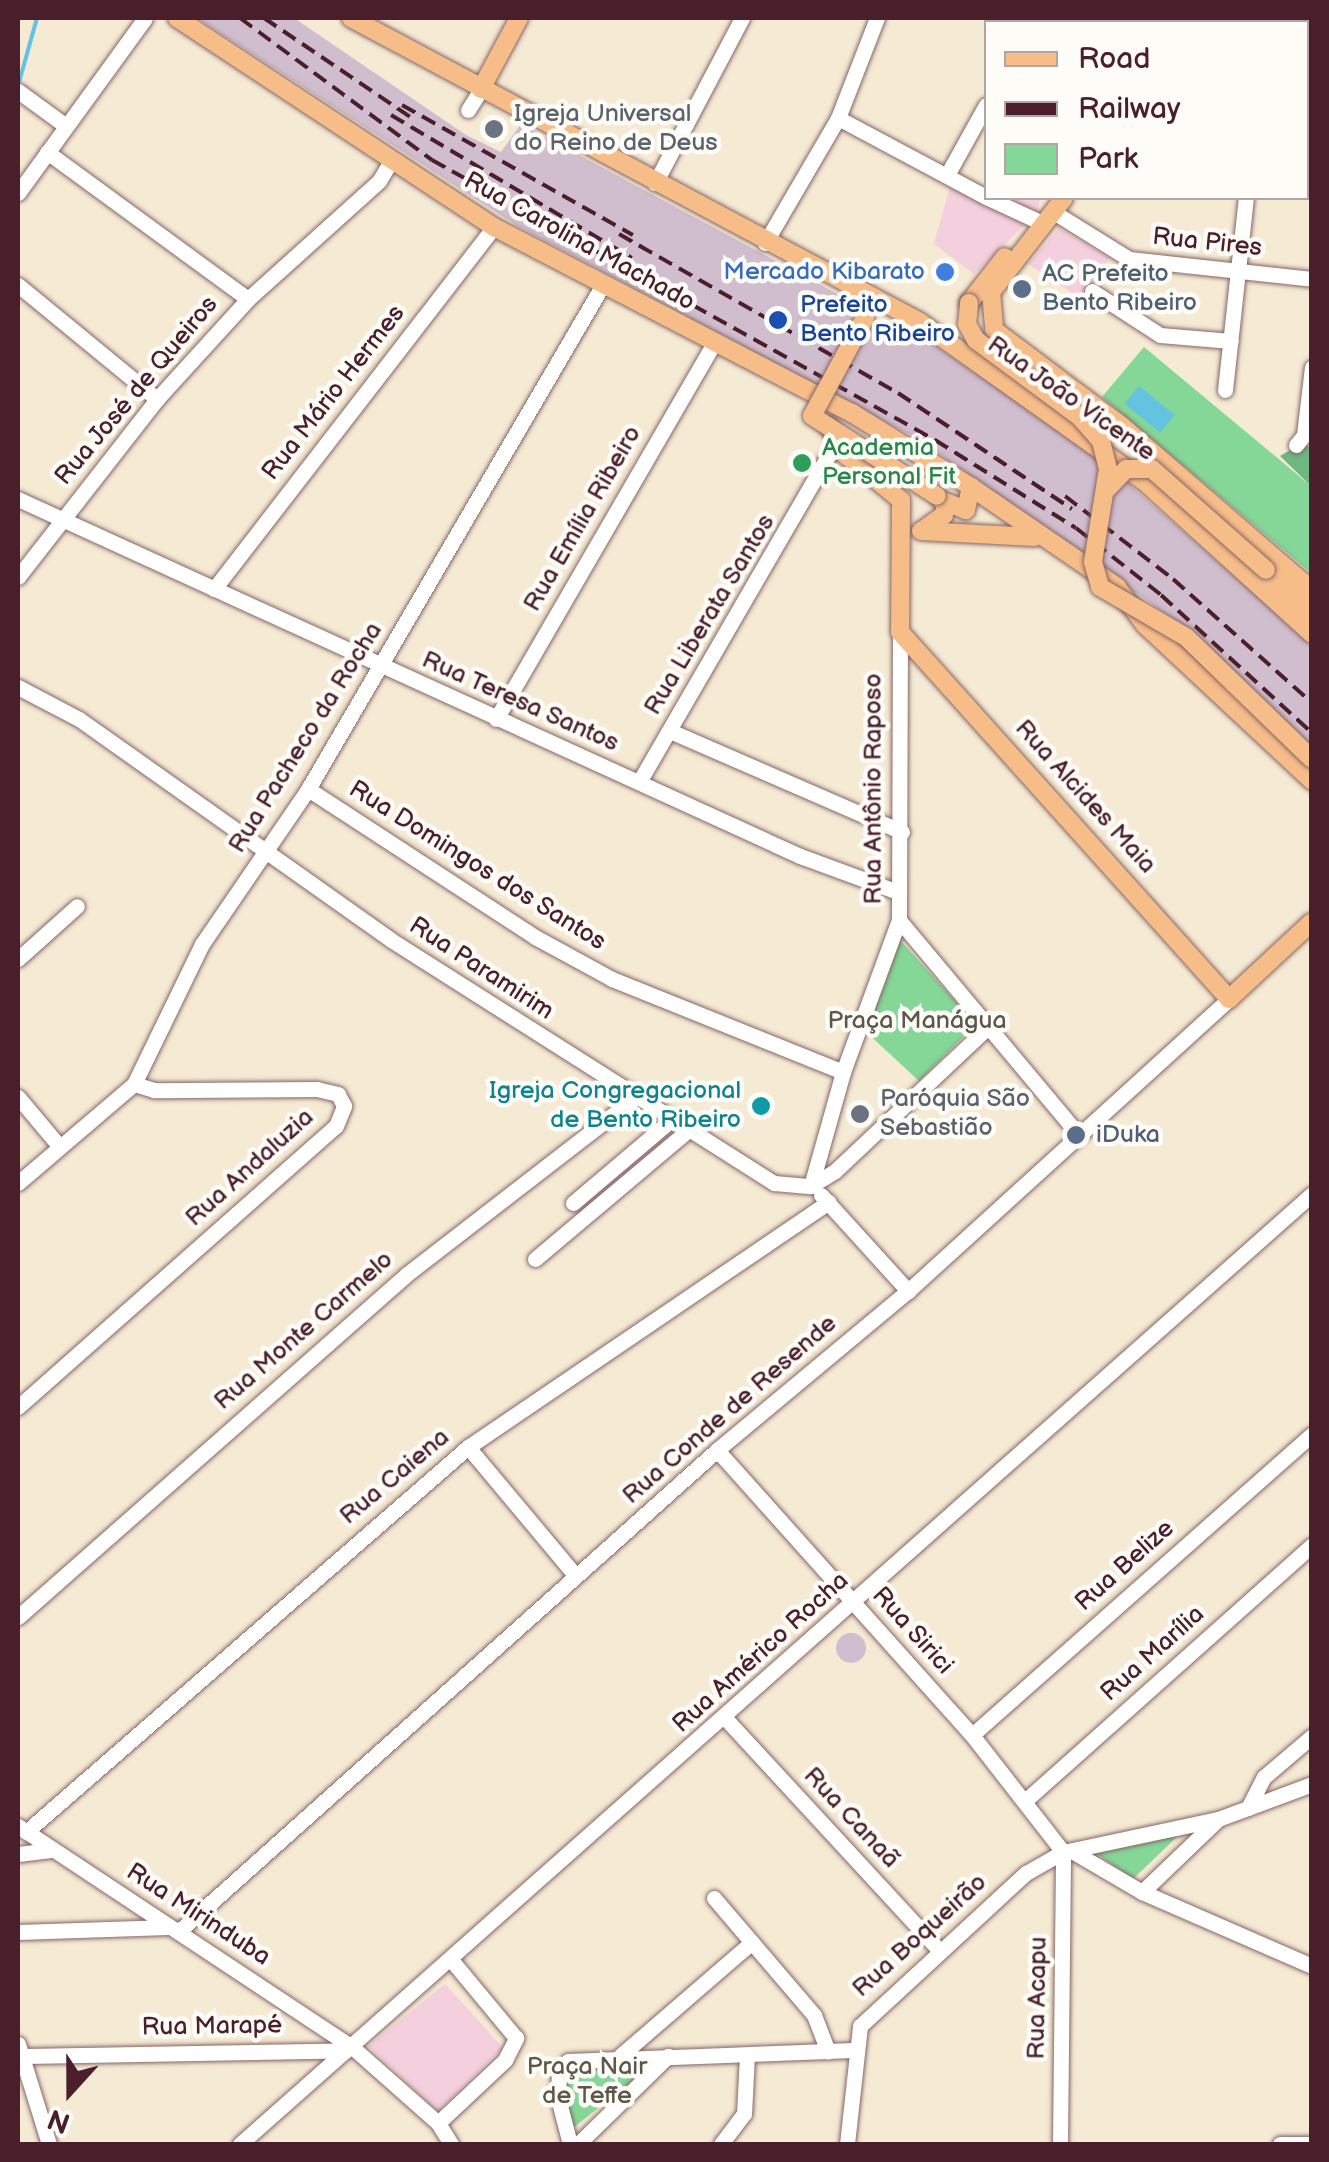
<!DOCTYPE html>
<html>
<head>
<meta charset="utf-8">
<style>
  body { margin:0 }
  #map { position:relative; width:1329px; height:2162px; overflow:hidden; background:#f5ead4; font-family:"Balsamiq Sans",sans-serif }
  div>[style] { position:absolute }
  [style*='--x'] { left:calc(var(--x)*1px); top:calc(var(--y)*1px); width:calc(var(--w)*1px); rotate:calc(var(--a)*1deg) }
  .built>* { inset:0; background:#f4cfdd }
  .industrial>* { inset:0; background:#d0bdcd }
  .round { border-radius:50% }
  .green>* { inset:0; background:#85d798 }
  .forest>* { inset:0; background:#6cb880 }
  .water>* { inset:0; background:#63c3e1; transform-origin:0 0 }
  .stream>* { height:4px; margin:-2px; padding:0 2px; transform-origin:2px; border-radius:2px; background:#63c3e1 }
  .roads { filter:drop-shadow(0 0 2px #866666) drop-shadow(0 0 2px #866666) }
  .minor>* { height:15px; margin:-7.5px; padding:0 7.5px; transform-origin:7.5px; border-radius:7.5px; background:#fff }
  .major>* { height:18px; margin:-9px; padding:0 9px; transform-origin:9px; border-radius:9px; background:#f7bd88 }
  .rail>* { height:4px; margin-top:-2px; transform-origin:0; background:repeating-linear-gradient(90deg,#4a1f2b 0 15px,transparent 0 23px) }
  .bridges { filter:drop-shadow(0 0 2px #866666) drop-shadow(0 0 2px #866666) }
  .major-bridge>* { height:18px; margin:-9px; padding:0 9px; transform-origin:9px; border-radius:9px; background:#f7bd88 }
  .dots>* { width:28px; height:28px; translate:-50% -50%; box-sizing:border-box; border:5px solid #fdfcf7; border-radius:50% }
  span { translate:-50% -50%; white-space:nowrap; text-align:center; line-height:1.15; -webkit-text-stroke:9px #fdfcf7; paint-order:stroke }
  .worship-label { font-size:25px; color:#5b616d }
  .left { translate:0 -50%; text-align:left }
  .street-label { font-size:25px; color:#4a1f2b }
  .shop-label { font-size:25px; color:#366cbe }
  .right { translate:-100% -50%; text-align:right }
  .service-label { font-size:25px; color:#4e5e75 }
  .transit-label { font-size:25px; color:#164399 }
  .leisure-label { font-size:25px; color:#27864d }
  .park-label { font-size:25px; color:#5c564c }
  .culture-label { font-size:25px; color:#0d838f }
  .frame { position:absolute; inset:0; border:20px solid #4a1f2b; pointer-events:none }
  .legend { position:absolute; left:984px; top:20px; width:325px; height:180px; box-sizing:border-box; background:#fdfcf7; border:2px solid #b5a4a5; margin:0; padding:12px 18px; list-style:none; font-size:30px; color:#4a1f2b }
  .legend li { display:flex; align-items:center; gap:20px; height:50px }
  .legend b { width:50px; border:2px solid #b5a4a5 }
  .north { position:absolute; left:20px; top:2042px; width:100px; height:100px; -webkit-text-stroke:8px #fdfcf7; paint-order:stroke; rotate:201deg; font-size:28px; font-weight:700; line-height:40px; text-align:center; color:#4a1f2b }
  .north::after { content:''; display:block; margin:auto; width:35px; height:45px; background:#4a1f2b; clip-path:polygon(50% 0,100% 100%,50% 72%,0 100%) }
</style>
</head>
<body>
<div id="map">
  <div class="built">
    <div style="clip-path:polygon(950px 187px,992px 209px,999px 198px,1040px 198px,1037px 213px,974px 274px,934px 244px)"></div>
    <div style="clip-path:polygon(1059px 228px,1109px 258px,1088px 303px,1028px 264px)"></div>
    <div style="clip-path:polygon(445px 1984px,503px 2048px,438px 2111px,368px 2046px)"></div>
  </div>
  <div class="industrial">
    <div style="clip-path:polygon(197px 18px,294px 18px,466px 135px,501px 152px,521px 124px,843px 297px,853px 319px,848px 330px,862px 339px,870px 326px,889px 331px,892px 321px,924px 338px,1097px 456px,1311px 643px,1311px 747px,1180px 624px,923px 442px,519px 227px)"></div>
    <div class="round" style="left:836px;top:1633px;width:30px;height:30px"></div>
  </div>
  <div class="green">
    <div style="clip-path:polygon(1144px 347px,1311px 486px,1311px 573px,1102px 397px)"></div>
    <div style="clip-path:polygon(900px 940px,976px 1024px,919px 1081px,864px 1030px)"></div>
    <div style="clip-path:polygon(1181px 1833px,1133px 1879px,1090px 1849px)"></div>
    <div style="clip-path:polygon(618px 2055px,654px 2064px,569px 2131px,554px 2058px)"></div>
  </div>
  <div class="forest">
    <div style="clip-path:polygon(1304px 442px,1311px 449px,1311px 486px,1280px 456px)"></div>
  </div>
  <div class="water">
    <div style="left:1139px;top:386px;width:46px;height:23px;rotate:39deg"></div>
  </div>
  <div class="stream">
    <div style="--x:18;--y:86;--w:71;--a:-74.4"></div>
  </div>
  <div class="roads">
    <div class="minor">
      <div style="--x:1217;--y:18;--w:13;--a:18"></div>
      <div style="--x:1017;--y:22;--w:4;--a:-76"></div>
      <div style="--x:1306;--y:55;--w:6;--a:18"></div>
      <div style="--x:18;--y:91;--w:59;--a:36.1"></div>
      <div style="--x:468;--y:110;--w:25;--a:-58"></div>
      <div style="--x:838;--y:118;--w:168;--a:28.1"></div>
      <div style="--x:47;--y:152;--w:249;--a:36.2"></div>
      <div style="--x:947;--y:175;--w:80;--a:-60.9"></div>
      <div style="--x:655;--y:183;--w:187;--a:-62.2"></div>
      <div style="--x:18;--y:193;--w:216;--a:-54"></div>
      <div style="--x:988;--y:198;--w:60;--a:24.8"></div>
      <div style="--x:1052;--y:211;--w:91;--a:31.9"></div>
      <div style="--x:1129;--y:259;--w:184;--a:6.2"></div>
      <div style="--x:765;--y:243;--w:145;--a:-59.7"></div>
      <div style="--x:838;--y:118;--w:107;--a:-68.7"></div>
      <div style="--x:18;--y:285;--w:180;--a:39.4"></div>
      <div style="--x:1092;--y:291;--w:81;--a:32.9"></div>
      <div style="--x:1160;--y:335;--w:71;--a:4.8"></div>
      <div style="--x:1225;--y:390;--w:193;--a:-83.8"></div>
      <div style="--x:1296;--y:445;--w:13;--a:-51"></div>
      <div style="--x:1304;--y:435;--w:68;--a:-83.3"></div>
      <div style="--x:18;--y:499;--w:860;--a:24.54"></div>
      <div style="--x:800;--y:856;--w:104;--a:20.2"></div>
      <div style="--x:18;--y:577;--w:226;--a:-52"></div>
      <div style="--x:157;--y:399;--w:135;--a:-47.7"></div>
      <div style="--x:248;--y:299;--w:176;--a:-42"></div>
      <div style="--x:379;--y:181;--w:21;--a:-59"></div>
      <div style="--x:214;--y:589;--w:458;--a:-52.3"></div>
      <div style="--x:900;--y:632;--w:288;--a:90.2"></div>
      <div style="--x:899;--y:920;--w:280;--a:50.1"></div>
      <div style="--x:18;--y:687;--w:69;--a:27.7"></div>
      <div style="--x:79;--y:719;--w:382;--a:35.3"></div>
      <div style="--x:391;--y:940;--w:454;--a:32.4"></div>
      <div style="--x:774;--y:1183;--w:37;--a:5"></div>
      <div style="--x:811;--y:1186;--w:28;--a:-32"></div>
      <div style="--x:835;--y:1171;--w:210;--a:-43.3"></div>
      <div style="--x:496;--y:719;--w:433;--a:-59.9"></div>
      <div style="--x:670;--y:731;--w:253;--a:23.5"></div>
      <div style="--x:639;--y:782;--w:394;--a:-59.9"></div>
      <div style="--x:308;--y:789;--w:271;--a:33.1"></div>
      <div style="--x:535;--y:937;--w:88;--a:28.6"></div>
      <div style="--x:612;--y:979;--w:249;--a:21.9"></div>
      <div style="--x:18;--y:959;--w:79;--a:-41.9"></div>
      <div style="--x:18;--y:1097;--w:65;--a:50"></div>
      <div style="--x:18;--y:1183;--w:153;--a:-40.5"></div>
      <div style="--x:134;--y:1084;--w:156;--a:-64.1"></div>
      <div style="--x:202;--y:944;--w:188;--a:-55.6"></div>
      <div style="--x:308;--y:789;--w:580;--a:-59.68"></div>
      <div style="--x:811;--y:1186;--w:118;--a:-74.3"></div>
      <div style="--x:843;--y:1072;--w:162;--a:-69.8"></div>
      <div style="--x:821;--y:1195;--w:130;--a:47.8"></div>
      <div style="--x:573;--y:1203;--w:128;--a:-40.3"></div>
      <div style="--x:535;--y:1259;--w:200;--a:-40.1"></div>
      <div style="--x:18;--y:1407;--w:424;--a:-41.5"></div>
      <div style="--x:336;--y:1126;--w:22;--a:-68"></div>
      <div style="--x:344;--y:1106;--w:13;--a:-117"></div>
      <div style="--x:338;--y:1094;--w:22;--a:-167"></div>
      <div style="--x:317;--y:1089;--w:163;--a:179.6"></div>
      <div style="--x:154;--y:1090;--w:21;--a:-163"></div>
      <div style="--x:468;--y:1447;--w:168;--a:50.1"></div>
      <div style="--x:717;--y:1450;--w:382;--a:48.2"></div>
      <div style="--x:972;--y:1735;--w:148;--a:52.1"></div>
      <div style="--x:18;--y:1617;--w:519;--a:-41.4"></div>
      <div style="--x:407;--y:1274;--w:288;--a:-37.7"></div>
      <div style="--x:725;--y:1718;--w:317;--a:47.3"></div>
      <div style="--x:972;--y:1735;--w:454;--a:-41.5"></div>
      <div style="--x:1027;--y:1799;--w:382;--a:-41.7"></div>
      <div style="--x:1248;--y:1808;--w:35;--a:-63"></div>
      <div style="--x:1264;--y:1777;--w:63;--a:-40.5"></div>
      <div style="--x:18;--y:1826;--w:399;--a:33.5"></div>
      <div style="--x:351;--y:2046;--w:116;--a:41.5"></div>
      <div style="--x:438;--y:2123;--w:25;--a:58"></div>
      <div style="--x:26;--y:1832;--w:586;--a:-41.06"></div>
      <div style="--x:468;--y:1447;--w:436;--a:-34.2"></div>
      <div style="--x:1072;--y:1851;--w:81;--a:30.4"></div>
      <div style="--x:1142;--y:1892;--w:185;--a:23.5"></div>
      <div style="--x:18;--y:1854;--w:35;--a:-7"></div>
      <div style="--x:1142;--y:1892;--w:105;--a:-43.8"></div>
      <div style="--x:714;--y:1898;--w:154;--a:49.5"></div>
      <div style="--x:814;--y:2015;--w:39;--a:69"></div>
      <div style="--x:18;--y:1932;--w:150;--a:-1.9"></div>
      <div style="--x:178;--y:1932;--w:723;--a:-41.8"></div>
      <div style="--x:717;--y:1450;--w:249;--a:-39.8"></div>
      <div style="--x:908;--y:1291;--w:434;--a:-42.3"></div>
      <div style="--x:18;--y:2044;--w:105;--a:72.8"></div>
      <div style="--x:18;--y:2056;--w:328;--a:-1"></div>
      <div style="--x:620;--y:2056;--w:174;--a:-40.8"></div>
      <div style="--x:438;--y:2123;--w:92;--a:-43.2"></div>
      <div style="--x:505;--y:2060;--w:25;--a:-63"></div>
      <div style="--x:516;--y:2038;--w:100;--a:-129.7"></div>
      <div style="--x:240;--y:2144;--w:1432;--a:-41.55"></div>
      <div style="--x:570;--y:2144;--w:48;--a:-104.6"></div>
      <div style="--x:558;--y:2098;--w:26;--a:-88"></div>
      <div style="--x:559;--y:2072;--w:14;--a:-51"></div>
      <div style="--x:568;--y:2061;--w:285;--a:-2.2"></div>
      <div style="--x:578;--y:2144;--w:126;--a:-44.4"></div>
      <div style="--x:721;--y:2144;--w:38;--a:-53"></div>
      <div style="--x:744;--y:2114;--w:59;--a:-87.1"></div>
      <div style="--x:847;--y:2144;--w:119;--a:-83.7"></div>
      <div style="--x:860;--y:2026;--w:226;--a:-42.7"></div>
      <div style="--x:1026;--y:1873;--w:43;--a:-29.6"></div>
      <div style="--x:1063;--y:1852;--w:158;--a:-12"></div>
      <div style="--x:1218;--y:1819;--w:100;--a:-20.4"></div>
      <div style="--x:1060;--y:2144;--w:292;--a:-89.4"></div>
      <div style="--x:1280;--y:2144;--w:32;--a:0"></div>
    </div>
    <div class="major">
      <div style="--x:177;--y:18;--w:380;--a:33.4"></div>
      <div style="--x:494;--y:227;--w:403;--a:27.5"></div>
      <div style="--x:852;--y:413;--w:140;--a:31.9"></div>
      <div style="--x:971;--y:487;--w:177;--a:34.4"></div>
      <div style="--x:1117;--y:587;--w:47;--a:53.6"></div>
      <div style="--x:1145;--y:625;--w:229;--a:43"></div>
      <div style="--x:351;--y:18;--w:645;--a:28.11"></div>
      <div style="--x:920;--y:322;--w:275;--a:35.4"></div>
      <div style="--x:1144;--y:481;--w:227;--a:42.3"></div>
      <div style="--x:1189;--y:22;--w:6;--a:-39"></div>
      <div style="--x:481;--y:89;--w:81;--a:-61.8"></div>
      <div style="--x:1064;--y:198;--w:119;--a:127.8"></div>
      <div style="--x:991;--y:292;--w:38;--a:85"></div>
      <div style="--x:994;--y:330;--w:161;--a:36.9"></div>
      <div style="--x:1123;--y:427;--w:250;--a:40.8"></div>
      <div style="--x:969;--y:303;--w:58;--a:-52"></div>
      <div style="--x:829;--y:426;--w:34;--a:60"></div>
      <div style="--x:846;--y:455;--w:71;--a:39.3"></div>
      <div style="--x:901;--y:500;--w:132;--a:90.4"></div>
      <div style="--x:900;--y:632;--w:493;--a:48.1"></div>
      <div style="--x:1229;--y:999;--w:113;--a:-42.9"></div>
      <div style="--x:941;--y:500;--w:27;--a:22"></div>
      <div style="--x:966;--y:510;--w:24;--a:-78"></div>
      <div style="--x:923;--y:530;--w:26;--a:-36"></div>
      <div style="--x:944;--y:515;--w:12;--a:-81"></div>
      <div style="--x:921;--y:531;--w:114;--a:3"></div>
      <div style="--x:1266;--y:570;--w:63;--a:43.1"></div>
    </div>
  </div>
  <div class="rail">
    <div style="--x:240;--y:18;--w:239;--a:36.5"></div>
    <div style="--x:432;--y:160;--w:576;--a:29.1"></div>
    <div style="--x:935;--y:440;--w:166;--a:32"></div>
    <div style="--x:1076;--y:528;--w:108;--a:38.2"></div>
    <div style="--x:1161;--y:595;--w:205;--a:42.4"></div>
    <div style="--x:264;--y:18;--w:176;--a:34.1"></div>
    <div style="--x:402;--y:105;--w:265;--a:29.4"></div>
    <div style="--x:391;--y:115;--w:280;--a:30.7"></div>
    <div style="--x:619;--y:234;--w:321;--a:29.7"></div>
    <div style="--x:898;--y:393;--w:209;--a:33.7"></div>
    <div style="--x:1065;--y:496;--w:136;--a:37.5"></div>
    <div style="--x:1173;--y:579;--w:186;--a:41.7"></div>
  </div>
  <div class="bridges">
    <div class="major-bridge">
      <div style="--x:969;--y:303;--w:21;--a:95"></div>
      <div style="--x:967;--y:324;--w:18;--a:61"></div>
      <div style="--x:976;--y:340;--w:129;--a:36.5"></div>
      <div style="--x:1080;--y:417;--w:32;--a:49"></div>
      <div style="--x:1101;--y:441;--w:29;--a:76"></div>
      <div style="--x:1108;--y:469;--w:94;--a:99.2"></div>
      <div style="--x:1093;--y:562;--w:26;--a:74"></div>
      <div style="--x:1100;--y:587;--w:99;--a:30.2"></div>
      <div style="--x:1186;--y:637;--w:175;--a:44.1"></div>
      <div style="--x:865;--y:318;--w:111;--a:118.4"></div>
      <div style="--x:812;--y:416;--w:148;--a:32.6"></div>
      <div style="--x:1107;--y:489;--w:28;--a:-46"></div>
      <div style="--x:1126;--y:469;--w:26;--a:0"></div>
      <div style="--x:1152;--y:469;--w:152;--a:41.5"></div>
    </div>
  </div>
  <div class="dots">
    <div style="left:494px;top:129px;background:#6b7280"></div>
    <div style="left:945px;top:272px;background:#3f7fe0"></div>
    <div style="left:1022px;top:289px;background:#5c6f8a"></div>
    <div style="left:778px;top:320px;background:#1a4fb4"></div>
    <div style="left:802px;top:463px;background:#2e9e5b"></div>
    <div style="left:761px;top:1106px;background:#0f9aa8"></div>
    <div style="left:860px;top:1114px;background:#6b7280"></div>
    <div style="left:1076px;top:1135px;background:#5c6f8a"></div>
  </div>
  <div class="worship-label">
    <span class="left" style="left:514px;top:129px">Igreja Universal<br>do Reino de Deus</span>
    <span class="left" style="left:880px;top:1114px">Paróquia São<br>Sebastião</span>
  </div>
  <div class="street-label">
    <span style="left:579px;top:242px;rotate:29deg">Rua Carolina Machado</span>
    <span style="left:1207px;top:243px;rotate:6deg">Rua Pires</span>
    <span style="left:137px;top:391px;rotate:-50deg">Rua José de Queiros</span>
    <span style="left:334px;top:393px;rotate:-52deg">Rua Mário Hermes</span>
    <span style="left:1071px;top:399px;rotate:35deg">Rua João Vicente</span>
    <span style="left:583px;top:519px;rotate:-60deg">Rua Emília Ribeiro</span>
    <span style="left:710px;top:615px;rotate:-59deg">Rua Liberata Santos</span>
    <span style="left:520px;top:702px;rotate:24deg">Rua Teresa Santos</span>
    <span style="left:306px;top:738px;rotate:-58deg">Rua Pacheco da Rocha</span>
    <span style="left:874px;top:789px;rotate:-90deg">Rua Antônio Raposo</span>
    <span style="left:1085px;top:797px;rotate:48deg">Rua Alcides Maia</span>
    <span style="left:477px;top:866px;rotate:32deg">Rua Domingos dos Santos</span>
    <span style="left:481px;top:969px;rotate:33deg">Rua Paramirim</span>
    <span style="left:250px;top:1168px;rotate:-42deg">Rua Andaluzia</span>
    <span style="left:304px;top:1331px;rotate:-41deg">Rua Monte Carmelo</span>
    <span style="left:730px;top:1410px;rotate:-41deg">Rua Conde de Resende</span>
    <span style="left:395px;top:1477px;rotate:-40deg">Rua Caiena</span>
    <span style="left:1125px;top:1566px;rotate:-42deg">Rua Belize</span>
    <span style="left:912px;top:1631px;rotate:48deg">Rua Sirici</span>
    <span style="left:761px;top:1653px;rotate:-42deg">Rua Américo Rocha</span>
    <span style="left:1153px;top:1654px;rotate:-42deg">Rua Marília</span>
    <span style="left:851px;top:1818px;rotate:47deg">Rua Canaã</span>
    <span style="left:198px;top:1915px;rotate:33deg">Rua Mirinduba</span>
    <span style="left:920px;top:1936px;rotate:-42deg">Rua Boqueirão</span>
    <span style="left:1038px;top:1998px;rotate:-89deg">Rua Acapu</span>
    <span style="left:212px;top:2027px;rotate:-1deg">Rua Marapé</span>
  </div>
  <div class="shop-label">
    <span class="right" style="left:925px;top:272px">Mercado Kibarato</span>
  </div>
  <div class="service-label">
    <span class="left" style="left:1042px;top:289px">AC Prefeito<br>Bento Ribeiro</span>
    <span class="left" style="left:1096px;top:1135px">iDuka</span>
  </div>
  <div class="transit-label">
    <span class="left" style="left:800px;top:320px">Prefeito<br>Bento Ribeiro</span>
  </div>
  <div class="leisure-label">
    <span class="left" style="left:822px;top:463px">Academia<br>Personal Fit</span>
  </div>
  <div class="park-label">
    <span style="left:917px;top:1021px">Praça Manágua</span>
    <span style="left:587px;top:2082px">Praça Nair<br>de Teffe</span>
  </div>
  <div class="culture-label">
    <span class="right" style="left:741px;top:1106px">Igreja Congregacional<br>de Bento Ribeiro</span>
  </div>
  <div class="frame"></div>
  <ul class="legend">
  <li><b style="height:12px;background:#f7bd88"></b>Road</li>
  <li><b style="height:12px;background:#4a1f2b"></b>Railway</li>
  <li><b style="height:28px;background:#85d798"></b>Park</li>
  </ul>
  <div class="north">N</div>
</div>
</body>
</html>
